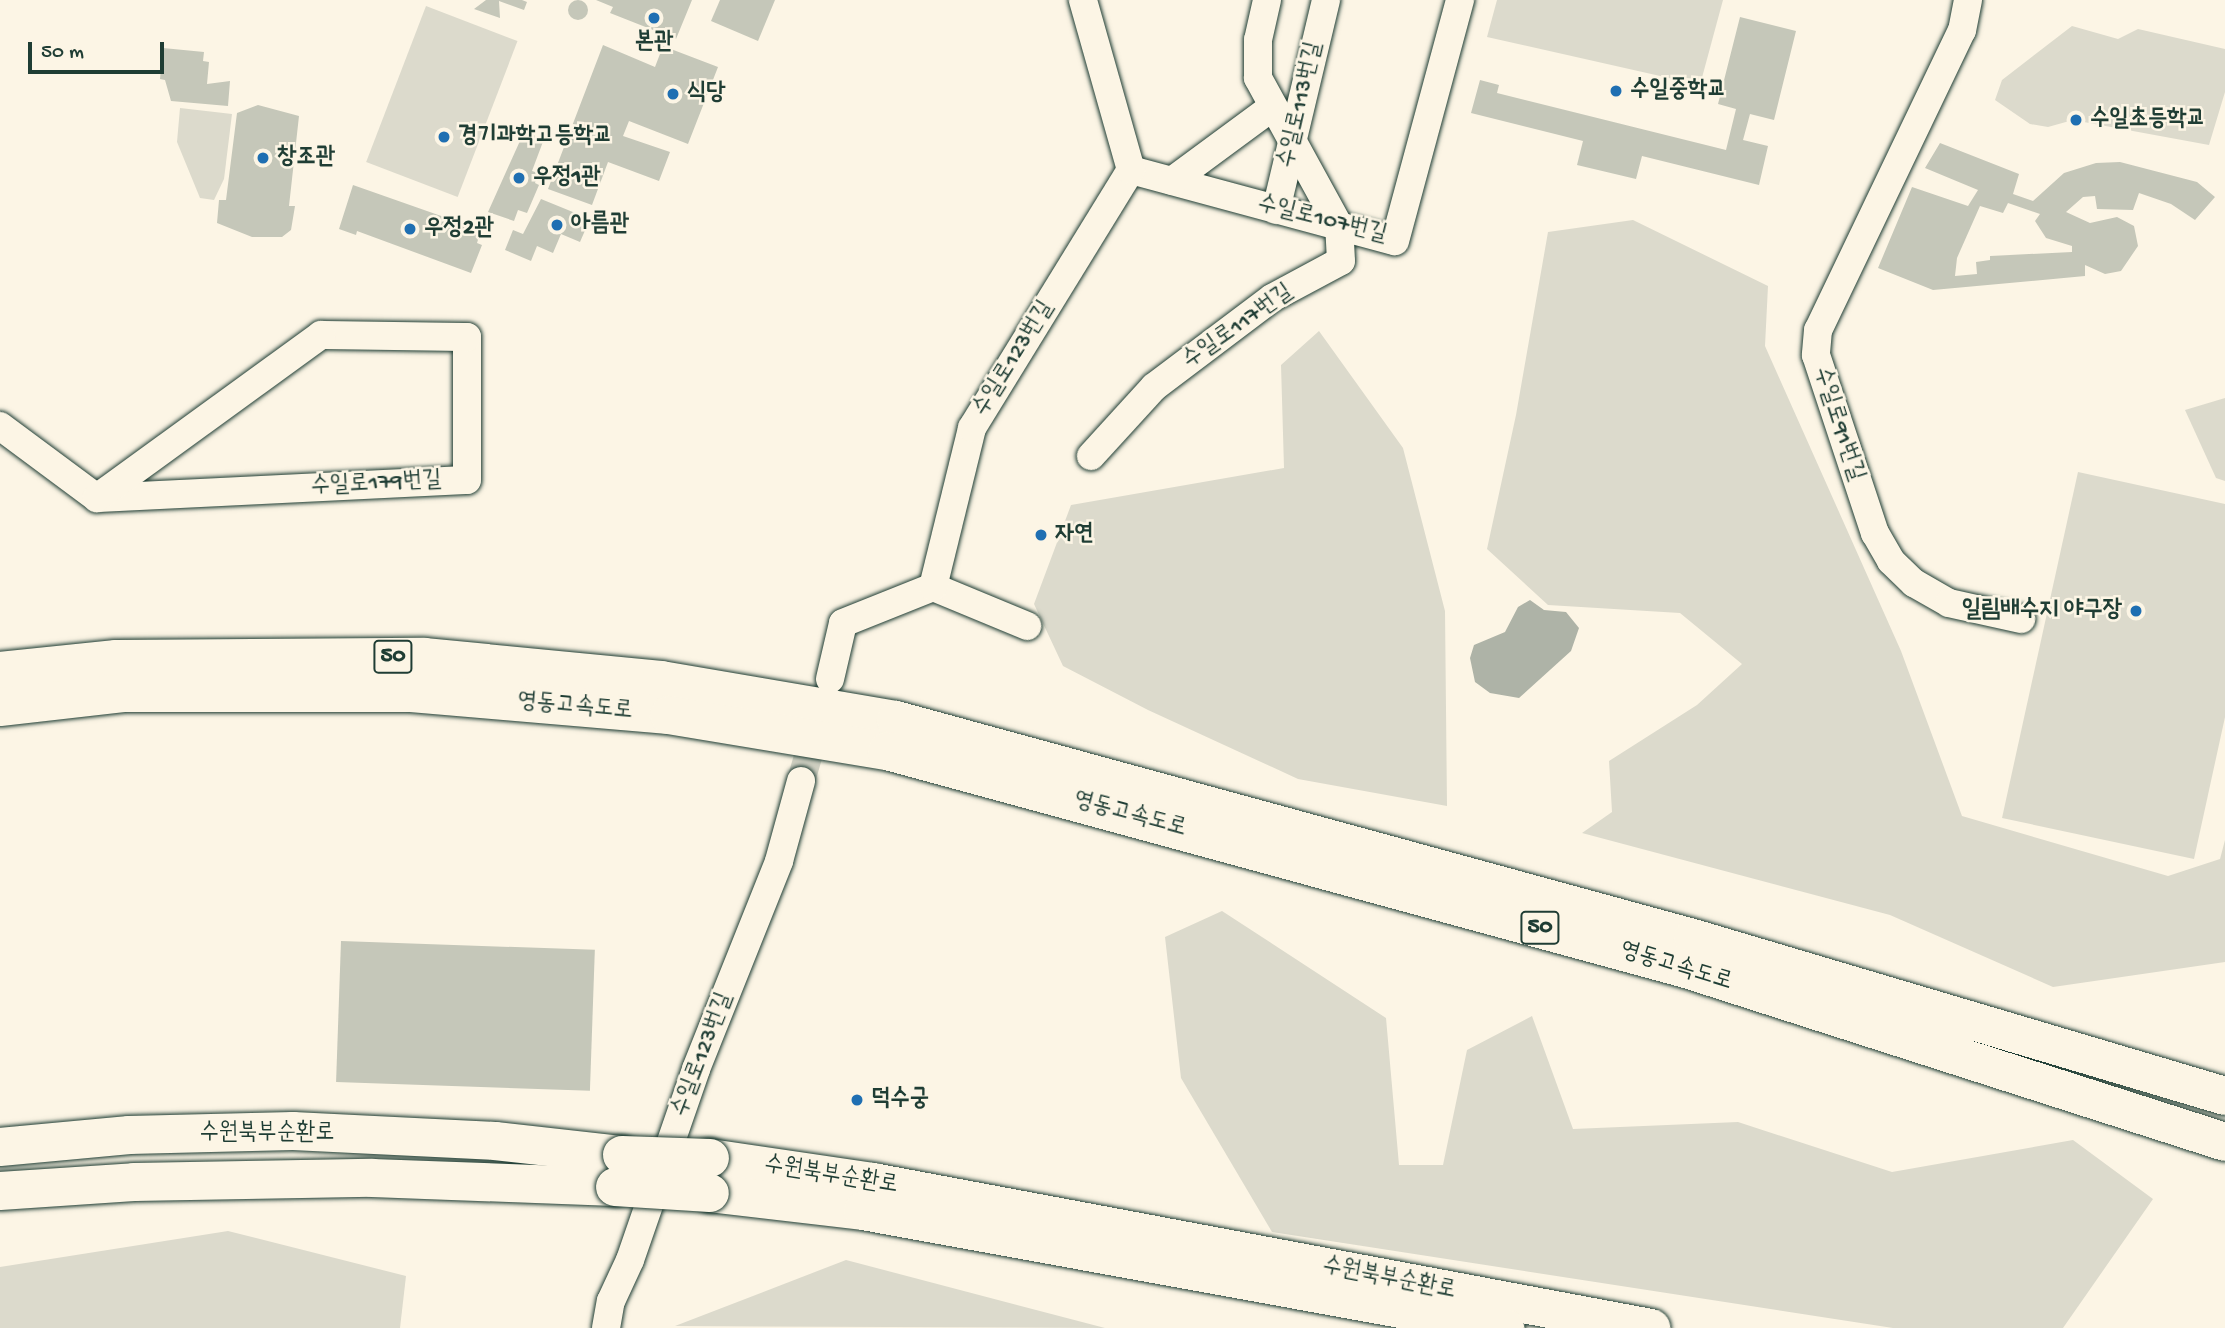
<!DOCTYPE html>
<html>
<head>
<meta charset="utf-8">
<style>
  body { margin:0 }
  #map { position:relative; width:2225px; height:1328px; overflow:hidden; background:#fcf5e5; font-family:"Gochi Hand","Poor Story",sans-serif }
  div>[style] { position:absolute }
  [style*='--x'] { left:calc(var(--x)*1px); top:calc(var(--y)*1px); width:calc(var(--w)*1px); rotate:calc(var(--a)*1deg) }
  .green>* { inset:0; background:#dcdacc; transform-origin:0 0 }
  .water>* { inset:0; background:#aeb3a7 }
  .building>* { inset:0; background:#c5c7b9; transform-origin:0 0 }
  .round { border-radius:50% }
  .minor-tunnel>* { height:28px; margin-top:-14px; transform-origin:0; background:repeating-linear-gradient(90deg,#d0d0c2 0 28px,transparent 0 42px) }
  .roads { filter:drop-shadow(0 0 2px #1f3d34) drop-shadow(0 0 2px #1f3d34) }
  .minor>* { height:28px; margin:-14px; padding:0 14px; transform-origin:14px; border-radius:14px; background:#fcf5e5 }
  .highway>* { height:38px; margin:-19px; padding:0 19px; transform-origin:19px; border-radius:19px; background:#fcf5e5 }
  .bridges { filter:drop-shadow(0 0 2px #1f3d34) drop-shadow(0 0 2px #1f3d34) }
  .highway-bridge>* { height:38px; margin:-19px; padding:0 19px; transform-origin:19px; border-radius:19px; background:#fcf5e5 }
  .dots>* { width:19px; height:19px; translate:-50% -50%; box-sizing:border-box; border:4px solid #fcf5e5; border-radius:50% }
  span { translate:-50% -50%; white-space:nowrap; text-align:center; line-height:1.15; -webkit-text-stroke:5px #fcf5e5; paint-order:stroke }
  .shield-label span { padding:2px 5px; background:#fcf5e5; border:2px solid; border-radius:5px; -webkit-text-stroke-width:0 }
  .shield-label { font-size:23px; color:#1f3d34; font-weight:700 }
  .poi-label { font-size:24px; color:#1f3d34; font-weight:700 }
  .left { translate:0 -50%; text-align:left }
  .right { translate:-100% -50%; text-align:right }
  .street-label { font-size:24px; color:#1f3d34 }
  .scale { position:absolute; left:28px; top:42px; width:136px; height:32px; box-sizing:border-box; border:4px solid #1f3d34; border-top:0; padding-left:9px; font-size:21px; line-height:24px; white-space:nowrap; color:#1f3d34; -webkit-text-stroke:5px #fcf5e5; paint-order:stroke }
</style>
</head>
<body>
<div id="map">
  <div class="green">
    <div style="clip-path:polygon(1497px 0,1723px 0,1700px 85px,1487px 37px)"></div>
    <div style="left:426px;top:6px;width:98px;height:167px;rotate:21deg"></div>
    <div style="clip-path:polygon(2072px 26px,2118px 39px,2138px 29px,2225px 49px,2225px 92px,2209px 145px,2073px 120px,2048px 127px,2030px 124px,1995px 100px,2002px 80px)"></div>
    <div style="clip-path:polygon(180px 108px,232px 114px,224px 179px,214px 200px,200px 198px,177px 142px)"></div>
    <div style="clip-path:polygon(1633px 220px,1768px 286px,1765px 346px,1901px 651px,1962px 816px,2168px 876px,2220px 859px,2225px 840px,2225px 962px,2053px 987px,1890px 915px,1582px 833px,1612px 812px,1609px 761px,1697px 705px,1742px 664px,1680px 613px,1548px 605px,1487px 549px,1516px 415px,1548px 232px)"></div>
    <div style="clip-path:polygon(1319px 331px,1403px 448px,1445px 611px,1447px 806px,1298px 779px,1148px 710px,1063px 666px,1034px 604px,1071px 505px,1284px 468px,1281px 365px)"></div>
    <div style="clip-path:polygon(2225px 398px,2225px 481px,2216px 478px,2185px 410px)"></div>
    <div style="clip-path:polygon(2078px 472px,2225px 504px,2225px 717px,2194px 859px,2002px 818px)"></div>
    <div style="clip-path:polygon(1222px 911px,1386px 1018px,1399px 1165px,1443px 1165px,1467px 1050px,1532px 1016px,1573px 1129px,1738px 1122px,1892px 1172px,2073px 1140px,2153px 1199px,2063px 1328px,1893px 1328px,1272px 1232px,1181px 1078px,1165px 937px)"></div>
    <div style="clip-path:polygon(228px 1231px,406px 1276px,400px 1328px,0 1328px,0 1267px)"></div>
    <div style="clip-path:polygon(846px 1260px,1105px 1328px,675px 1326px)"></div>
  </div>
  <div class="water">
    <div style="clip-path:polygon(1530px 600px,1544px 610px,1566px 612px,1579px 628px,1571px 651px,1519px 698px,1490px 693px,1475px 682px,1470px 658px,1474px 645px,1505px 632px,1518px 607px)"></div>
  </div>
  <div class="building">
    <div class="round" style="left:568px;top:0;width:20px;height:20px"></div>
    <div style="clip-path:polygon(486px 0,522px 0,527px 2px,524px 10px,499px 1px,500px 18px,474px 9px)"></div>
    <div style="clip-path:polygon(596px 0,692px 0,676px 39px,610px 13px,613px 7px)"></div>
    <div style="clip-path:polygon(720px 0,775px 0,758px 41px,711px 21px)"></div>
    <div style="clip-path:polygon(1740px 17px,1796px 31px,1774px 120px,1750px 114px,1743px 140px,1768px 146px,1759px 185px,1642px 156px,1636px 179px,1577px 165px,1583px 141px,1471px 113px,1480px 80px,1499px 85px,1497px 93px,1726px 150px,1736px 109px,1718px 104px)"></div>
    <div style="clip-path:polygon(603px 45px,655px 67px,663px 46px,718px 67px,688px 144px,629px 121px,623px 136px,670px 152px,659px 181px,608px 162px,592px 205px,548px 189px)"></div>
    <div style="clip-path:polygon(163px 48px,204px 52px,203px 61px,209px 62px,207px 84px,230px 81px,228px 106px,171px 101px,165px 80px,160px 79px)"></div>
    <div style="clip-path:polygon(258px 105px,299px 116px,289px 206px,295px 206px,291px 230px,282px 237px,252px 237px,217px 223px,219px 200px,226px 200px,237px 113px)"></div>
    <div style="clip-path:polygon(524px 132px,544px 139px,532px 171px,538px 173px,535px 183px,539px 185px,527px 213px,518px 210px,514px 221px,488px 212px)"></div>
    <div style="clip-path:polygon(evenodd,1940px 143px,2019px 174px,2013px 194px,2033px 201px,2064px 173px,2096px 163px,2120px 162px,2197px 182px,2215px 197px,2195px 220px,2171px 204px,2139px 193px,2133px 210px,2097px 209px,2095px 196px,2083px 197px,2066px 212px,2090px 223px,2117px 217px,2134px 226px,2138px 246px,2121px 271px,2105px 274px,2085px 265px,2085px 276px,1933px 290px,1878px 268px,1912px 187px,1968px 206px,1978px 190px,1925px 168px,1940px 143px,2008px 203px,2040px 214px,2035px 221px,2046px 238px,2072px 246px,2072px 252px,1990px 256px,1990px 260px,1976px 262px,1977px 274px,1955px 276px,1957px 258px,1980px 206px,2003px 213px,2008px 203px)"></div>
    <div style="clip-path:polygon(353px 185px,481px 230px,477px 243px,482px 245px,471px 273px,357px 231px,356px 235px,339px 229px)"></div>
    <div style="clip-path:polygon(541px 199px,590px 219px,580px 242px,561px 234px,553px 253px,537px 246px,531px 261px,505px 250px,513px 230px,523px 234px)"></div>
    <div style="left:341px;top:941px;width:254px;height:141px;rotate:2deg"></div>
  </div>
  <div class="minor-tunnel">
    <div style="--x:801;--y:781;--w:61;--a:-73.9"></div>
  </div>
  <div class="roads">
    <div class="minor">
      <div style="--x:1968;--y:0;--w:31;--a:101"></div>
      <div style="--x:1962;--y:30;--w:333;--a:115.6"></div>
      <div style="--x:1818;--y:330;--w:25;--a:95"></div>
      <div style="--x:1816;--y:355;--w:188;--a:71.7"></div>
      <div style="--x:1875;--y:533;--w:32;--a:60"></div>
      <div style="--x:1891;--y:561;--w:32;--a:44"></div>
      <div style="--x:1914;--y:583;--w:40;--a:29.7"></div>
      <div style="--x:1949;--y:603;--w:74;--a:12.5"></div>
      <div style="--x:1131;--y:170;--w:273;--a:15.1"></div>
      <div style="--x:1395;--y:241;--w:250;--a:-74.9"></div>
      <div style="--x:1172;--y:181;--w:123;--a:-36.4"></div>
      <div style="--x:1276;--y:210;--w:216;--a:-76.6"></div>
      <div style="--x:0;--y:426;--w:121;--a:36.6"></div>
      <div style="--x:97;--y:498;--w:370;--a:-2.8"></div>
      <div style="--x:467;--y:480;--w:143;--a:-90"></div>
      <div style="--x:467;--y:337;--w:146;--a:-179.2"></div>
      <div style="--x:321;--y:335;--w:277;--a:144"></div>
      <div style="--x:1091;--y:456;--w:93;--a:-47.6"></div>
      <div style="--x:1154;--y:387;--w:148;--a:-37"></div>
      <div style="--x:1272;--y:298;--w:78;--a:-28.2"></div>
      <div style="--x:1341;--y:261;--w:35;--a:-93"></div>
      <div style="--x:1339;--y:226;--w:169;--a:-118.7"></div>
      <div style="--x:1258;--y:78;--w:38;--a:-90"></div>
      <div style="--x:1258;--y:40;--w:41;--a:-77.3"></div>
      <div style="--x:933;--y:587;--w:102;--a:22.5"></div>
      <div style="--x:830;--y:679;--w:57;--a:-76.9"></div>
      <div style="--x:843;--y:623;--w:97;--a:-21.8"></div>
      <div style="--x:933;--y:587;--w:164;--a:-76.2"></div>
      <div style="--x:972;--y:428;--w:303;--a:-58.4"></div>
      <div style="--x:1131;--y:170;--w:177;--a:-105.8"></div>
      <div style="--x:606;--y:1328;--w:27;--a:-80"></div>
      <div style="--x:611;--y:1301;--w:45;--a:-65.1"></div>
      <div style="--x:630;--y:1260;--w:202;--a:-70.9"></div>
      <div style="--x:696;--y:1069;--w:224;--a:-68.2"></div>
      <div style="--x:779;--y:861;--w:83;--a:-74.6"></div>
    </div>
    <div class="highway">
      <div style="--x:0;--y:671;--w:117;--a:-5.9"></div>
      <div style="--x:116;--y:659;--w:308;--a:-0.4"></div>
      <div style="--x:424;--y:657;--w:238;--a:5.5"></div>
      <div style="--x:661;--y:680;--w:238;--a:9.7"></div>
      <div style="--x:896;--y:720;--w:826;--a:15.3"></div>
      <div style="--x:1693;--y:938;--w:555;--a:16.54"></div>
      <div style="--x:0;--y:707;--w:126;--a:-6.4"></div>
      <div style="--x:125;--y:693;--w:286;--a:0"></div>
      <div style="--x:411;--y:693;--w:259;--a:4.9"></div>
      <div style="--x:669;--y:715;--w:221;--a:9.4"></div>
      <div style="--x:887;--y:751;--w:828;--a:15.26"></div>
      <div style="--x:1686;--y:969;--w:566;--a:17.79"></div>
      <div style="--x:0;--y:1147;--w:130;--a:-5.3"></div>
      <div style="--x:129;--y:1135;--w:164;--a:-1.4"></div>
      <div style="--x:293;--y:1131;--w:202;--a:2.8"></div>
      <div style="--x:495;--y:1141;--w:128;--a:6.3"></div>
      <div style="--x:710;--y:1158;--w:165;--a:8.4"></div>
      <div style="--x:873;--y:1182;--w:792;--a:10.63"></div>
      <div style="--x:0;--y:1191;--w:134;--a:-3.8"></div>
      <div style="--x:134;--y:1182;--w:238;--a:-1"></div>
      <div style="--x:372;--y:1178;--w:243;--a:2.1"></div>
      <div style="--x:710;--y:1193;--w:154;--a:6.7"></div>
      <div style="--x:863;--y:1211;--w:653;--a:10.33"></div>
    </div>
  </div>
  <div class="bridges">
    <div class="highway-bridge">
      <div style="--x:622;--y:1155;--w:88;--a:2"></div>
      <div style="--x:615;--y:1187;--w:95;--a:3.6"></div>
    </div>
  </div>
  <div class="dots">
    <div style="left:654px;top:18px;background:#1f6fb2"></div>
    <div style="left:1616px;top:91px;background:#1f6fb2"></div>
    <div style="left:673px;top:94px;background:#1f6fb2"></div>
    <div style="left:2076px;top:120px;background:#1f6fb2"></div>
    <div style="left:444px;top:137px;background:#1f6fb2"></div>
    <div style="left:263px;top:158px;background:#1f6fb2"></div>
    <div style="left:519px;top:178px;background:#1f6fb2"></div>
    <div style="left:557px;top:225px;background:#1f6fb2"></div>
    <div style="left:410px;top:229px;background:#1f6fb2"></div>
    <div style="left:1041px;top:535px;background:#1f6fb2"></div>
    <div style="left:2136px;top:611px;background:#1f6fb2"></div>
    <div style="left:857px;top:1100px;background:#1f6fb2"></div>
  </div>
  <div class="shield-label">
    <span style="left:393px;top:657px">50</span>
    <span style="left:1540px;top:928px">50</span>
  </div>
  <div class="poi-label">
    <span style="left:654px;top:43px">본관</span>
    <span class="left" style="left:1630px;top:91px">수일중학교</span>
    <span class="left" style="left:687px;top:94px">식당</span>
    <span class="left" style="left:2090px;top:120px">수일초등학교</span>
    <span class="left" style="left:458px;top:137px">경기과학고등학교</span>
    <span class="left" style="left:277px;top:158px">창조관</span>
    <span class="left" style="left:533px;top:178px">우정1관</span>
    <span class="left" style="left:571px;top:225px">아름관</span>
    <span class="left" style="left:424px;top:229px">우정2관</span>
    <span class="left" style="left:1055px;top:535px">자연</span>
    <span class="right" style="left:2122px;top:611px">일림배수지 야구장</span>
    <span class="left" style="left:871px;top:1100px">덕수궁</span>
  </div>
  <div class="street-label">
    <span style="left:1301px;top:105px;rotate:-77deg">수일로113번길</span>
    <span style="left:1322px;top:220px;rotate:14deg">수일로107번길</span>
    <span style="left:1238px;top:327px;rotate:-35deg">수일로117번길</span>
    <span style="left:1014px;top:359px;rotate:-58deg">수일로123번길</span>
    <span style="left:1838px;top:424px;rotate:72deg">수일로91번길</span>
    <span style="left:376px;top:484px;rotate:-3deg">수일로179번길</span>
    <span style="left:575px;top:707px;rotate:5deg">영동고속도로</span>
    <span style="left:1130px;top:815px;rotate:15deg">영동고속도로</span>
    <span style="left:1676px;top:967px;rotate:17deg">영동고속도로</span>
    <span style="left:703px;top:1055px;rotate:-69deg">수일로123번길</span>
    <span style="left:267px;top:1134px">수원북부순환로</span>
    <span style="left:831px;top:1176px;rotate:9deg">수원북부순환로</span>
    <span style="left:1389px;top:1279px;rotate:11deg">수원북부순환로</span>
  </div>
  <div class="scale">50 m</div>
</div>
</body>
</html>
